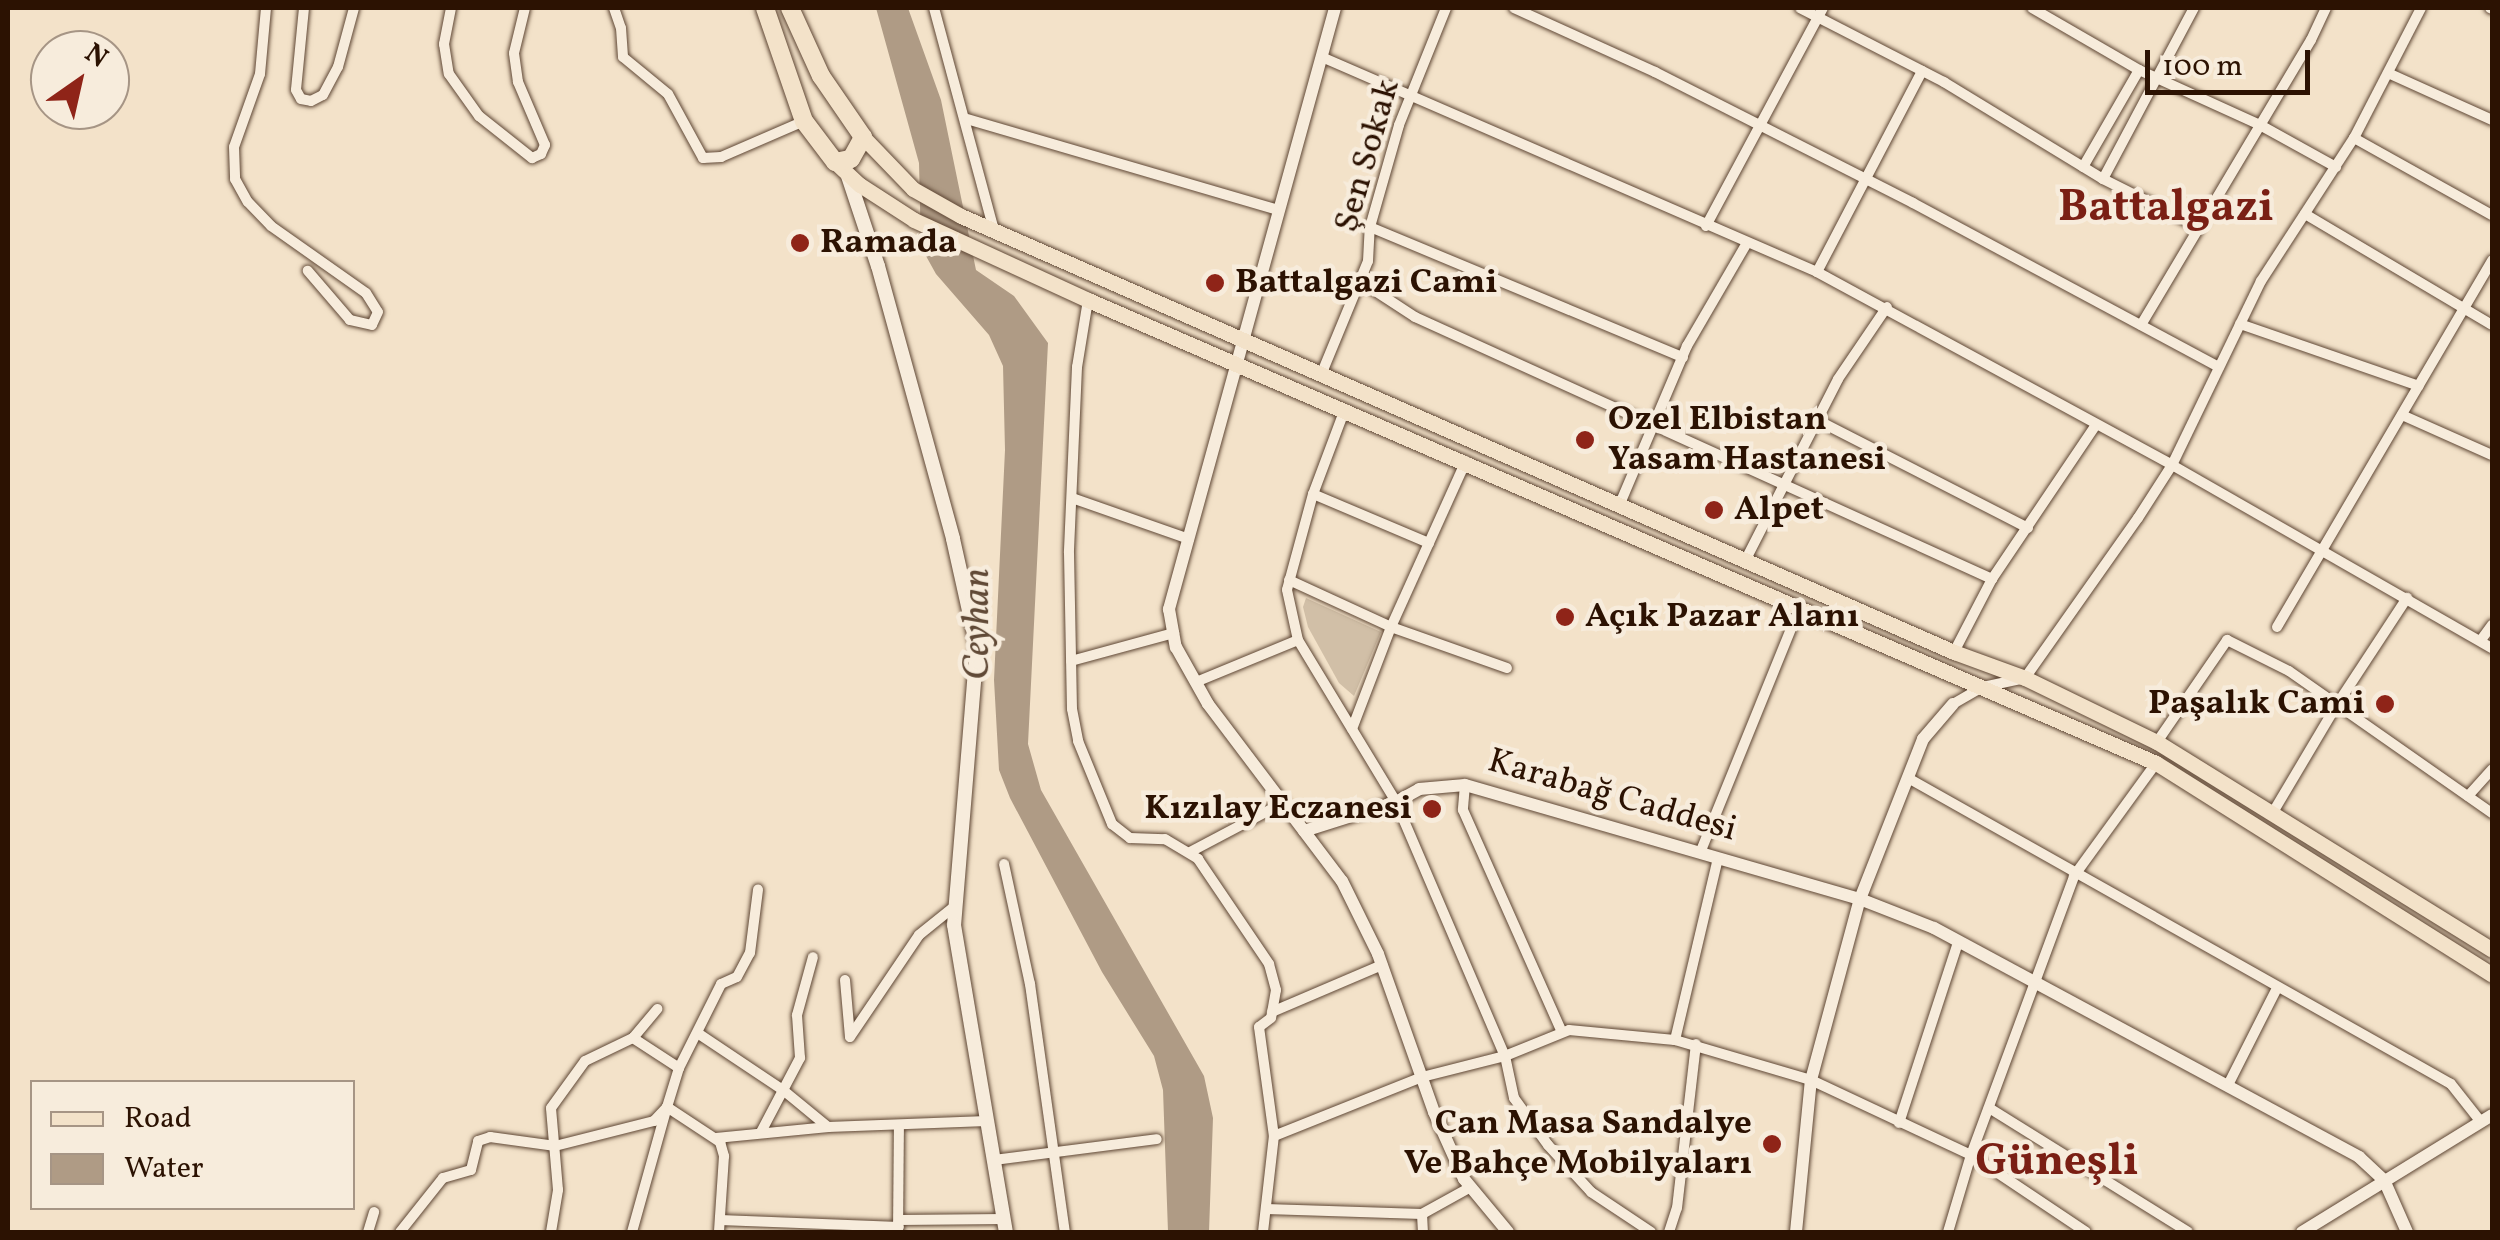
<!DOCTYPE html>
<html>
<head>
<meta charset="utf-8">
<style>
  body { margin:0 }
  #map { position:relative; width:2500px; height:1240px; overflow:hidden; background:#f3e2c9; font-family:Vollkorn,serif }
  div>[style] { position:absolute }
  [style*='--x'] { left:calc(var(--x)*1px); top:calc(var(--y)*1px); width:calc(var(--w)*1px); rotate:calc(var(--a)*1deg) }
  .green>* { inset:0; background:#d1bfa7 }
  .water>* { inset:0; background:#af9b85 }
  .roads { filter:drop-shadow(0 0 2px #5e4634) drop-shadow(0 0 2px #5e4634) }
  .minor>* { height:10px; margin:-5px; padding:0 5px; transform-origin:5px; border-radius:5px; background:#f7ecdc }
  .tertiary>* { height:12px; margin:-6px; padding:0 6px; transform-origin:6px; border-radius:6px; background:#f7ecdc }
  .secondary>* { height:14px; margin:-7px; padding:0 7px; transform-origin:7px; border-radius:7px; background:#f7ecdc }
  .primary>* { height:15px; margin:-7.5px; padding:0 7.5px; transform-origin:7.5px; border-radius:7.5px; background:#f3e2c9 }
  .trunk>* { height:18px; margin:-9px; padding:0 9px; transform-origin:9px; border-radius:9px; background:#f3e2c9 }
  .dots>* { width:28px; height:28px; translate:-50% -50%; box-sizing:border-box; border:5px solid #f7ecdc; border-radius:50% }
  span { translate:-50% -50%; white-space:nowrap; text-align:center; line-height:1.15; -webkit-text-stroke:9px #f7ecdc; paint-order:stroke }
  .street-label { font-size:35px; color:#2c1202 }
  .poi-label { font-size:35px; color:#2c1202; font-weight:700 }
  .left { translate:0 -50%; text-align:left }
  .right { translate:-100% -50%; text-align:right }
  .water-label { font-size:38px; color:#604936; font-style:italic }
  .district-label { font-size:45px; color:#7a1f14; font-weight:700 }
  .frame { position:absolute; inset:0; border:10px solid #2c1202; pointer-events:none }
  .legend { position:absolute; left:30px; top:1080px; width:325px; height:130px; box-sizing:border-box; background:#f7ecdc; border:2px solid #a69585; margin:0; padding:12px 18px; list-style:none; font-size:30px; color:#2c1202 }
  .legend li { display:flex; align-items:center; gap:20px; height:50px }
  .legend b { width:50px; border:2px solid #a69585 }
  .north { position:absolute; left:30px; top:30px; width:100px; height:100px; box-sizing:border-box; background:#f7ecdc; border:2px solid #a69585; border-radius:50%; rotate:34deg; font-size:28px; font-weight:700; line-height:40px; text-align:center; color:#2c1202 }
  .north::after { content:''; display:block; margin:auto; width:35px; height:45px; background:#8f2418; clip-path:polygon(50% 0,100% 100%,50% 72%,0 100%) }
  .scale { position:absolute; left:2145px; top:50px; width:165px; height:45px; box-sizing:border-box; border:5px solid #2c1202; border-top:0; padding-left:12px; font-size:30px; line-height:35px; white-space:nowrap; color:#2c1202; -webkit-text-stroke:8px #f7ecdc; paint-order:stroke }
</style>
</head>
<body>
<div id="map">
  <div class="green">
    <div style="clip-path:polygon(1306px 598px,1381px 632px,1354px 696px,1339px 683px,1308px 627px,1303px 607px)"></div>
  </div>
  <div class="water">
    <div style="clip-path:polygon(876px 8px,908px 8px,941px 100px,976px 270px,1014px 296px,1048px 343px,1028px 744px,1041px 790px,1204px 1076px,1213px 1118px,1209px 1232px,1168px 1232px,1163px 1090px,1154px 1056px,1102px 972px,1010px 798px,999px 770px,994px 680px,1005px 450px,1003px 366px,989px 335px,936px 274px,921px 247px,919px 163px)"></div>
  </div>
  <div class="roads">
    <div class="minor">
      <div style="--x:266;--y:8;--w:66;--a:95.2"></div>
      <div style="--x:260;--y:74;--w:77;--a:109.6"></div>
      <div style="--x:234;--y:147;--w:32;--a:88"></div>
      <div style="--x:235;--y:179;--w:26;--a:61"></div>
      <div style="--x:248;--y:202;--w:33;--a:46"></div>
      <div style="--x:271;--y:226;--w:116;--a:35.2"></div>
      <div style="--x:366;--y:293;--w:22;--a:58"></div>
      <div style="--x:378;--y:312;--w:14;--a:115"></div>
      <div style="--x:372;--y:325;--w:23;--a:-167"></div>
      <div style="--x:350;--y:320;--w:65;--a:-130.6"></div>
      <div style="--x:304;--y:8;--w:82;--a:95.6"></div>
      <div style="--x:296;--y:90;--w:10;--a:61"></div>
      <div style="--x:301;--y:99;--w:10;--a:11"></div>
      <div style="--x:311;--y:101;--w:13;--a:-27"></div>
      <div style="--x:323;--y:95;--w:32;--a:-62"></div>
      <div style="--x:338;--y:67;--w:61;--a:-74.8"></div>
      <div style="--x:451;--y:8;--w:37;--a:101"></div>
      <div style="--x:444;--y:44;--w:30;--a:81"></div>
      <div style="--x:449;--y:74;--w:52;--a:54.5"></div>
      <div style="--x:479;--y:116;--w:68;--a:38.4"></div>
      <div style="--x:532;--y:158;--w:10;--a:-24"></div>
      <div style="--x:541;--y:154;--w:10;--a:-66"></div>
      <div style="--x:545;--y:145;--w:69;--a:-113.2"></div>
      <div style="--x:518;--y:82;--w:29;--a:-98"></div>
      <div style="--x:514;--y:53;--w:46;--a:-76.3"></div>
      <div style="--x:614;--y:8;--w:21;--a:71"></div>
      <div style="--x:621;--y:28;--w:29;--a:86"></div>
      <div style="--x:623;--y:57;--w:58;--a:39.4"></div>
      <div style="--x:668;--y:94;--w:73;--a:61.3"></div>
      <div style="--x:703;--y:158;--w:18;--a:-3"></div>
      <div style="--x:721;--y:157;--w:90;--a:-23.4"></div>
      <div style="--x:934;--y:8;--w:231;--a:74.9"></div>
      <div style="--x:1514;--y:8;--w:155;--a:24.4"></div>
      <div style="--x:1655;--y:72;--w:289;--a:26.9"></div>
      <div style="--x:1913;--y:203;--w:347;--a:28.2"></div>
      <div style="--x:1800;--y:8;--w:162;--a:27.2"></div>
      <div style="--x:1944;--y:82;--w:186;--a:31.4"></div>
      <div style="--x:2103;--y:179;--w:105;--a:26.6"></div>
      <div style="--x:2032;--y:8;--w:124;--a:30.1"></div>
      <div style="--x:2139;--y:70;--w:133;--a:24.4"></div>
      <div style="--x:2260;--y:125;--w:87;--a:28.9"></div>
      <div style="--x:2490;--y:8;--w:2;--a:27"></div>
      <div style="--x:1324;--y:58;--w:537;--a:23.46"></div>
      <div style="--x:1817;--y:272;--w:404;--a:28.5"></div>
      <div style="--x:2172;--y:465;--w:369;--a:29.8"></div>
      <div style="--x:2388;--y:73;--w:114;--a:24.3"></div>
      <div style="--x:967;--y:119;--w:325;--a:16.3"></div>
      <div style="--x:2354;--y:138;--w:158;--a:29.2"></div>
      <div style="--x:2083;--y:167;--w:112;--a:-60"></div>
      <div style="--x:2103;--y:179;--w:194;--a:-62"></div>
      <div style="--x:2305;--y:214;--w:217;--a:30.7"></div>
      <div style="--x:1706;--y:226;--w:247;--a:-61.8"></div>
      <div style="--x:1370;--y:227;--w:339;--a:22.6"></div>
      <div style="--x:1817;--y:272;--w:227;--a:-62.4"></div>
      <div style="--x:1360;--y:281;--w:66;--a:33.2"></div>
      <div style="--x:1415;--y:317;--w:634;--a:24.42"></div>
      <div style="--x:1088;--y:300;--w:68;--a:99.3"></div>
      <div style="--x:1077;--y:367;--w:186;--a:92.5"></div>
      <div style="--x:1069;--y:553;--w:156;--a:88.9"></div>
      <div style="--x:1072;--y:709;--w:33;--a:79"></div>
      <div style="--x:1078;--y:741;--w:90;--a:67.7"></div>
      <div style="--x:1112;--y:824;--w:23;--a:38"></div>
      <div style="--x:1130;--y:838;--w:35;--a:2"></div>
      <div style="--x:1165;--y:839;--w:39;--a:31"></div>
      <div style="--x:1198;--y:859;--w:127;--a:55.9"></div>
      <div style="--x:1269;--y:964;--w:27;--a:75"></div>
      <div style="--x:1276;--y:990;--w:28;--a:100"></div>
      <div style="--x:1271;--y:1018;--w:15;--a:143"></div>
      <div style="--x:1259;--y:1027;--w:110;--a:82.2"></div>
      <div style="--x:2240;--y:324;--w:189;--a:19.1"></div>
      <div style="--x:2141;--y:325;--w:332;--a:-59.2"></div>
      <div style="--x:2311;--y:40;--w:35;--a:-65"></div>
      <div style="--x:1321;--y:375;--w:123;--a:-67.6"></div>
      <div style="--x:1368;--y:261;--w:34;--a:-87"></div>
      <div style="--x:1370;--y:227;--w:106;--a:-74.1"></div>
      <div style="--x:1399;--y:125;--w:126;--a:-68.1"></div>
      <div style="--x:1345;--y:409;--w:91;--a:110.6"></div>
      <div style="--x:1313;--y:494;--w:99;--a:105.2"></div>
      <div style="--x:1287;--y:590;--w:51;--a:77.6"></div>
      <div style="--x:1298;--y:640;--w:189;--a:58.8"></div>
      <div style="--x:1396;--y:802;--w:276;--a:66.8"></div>
      <div style="--x:1505;--y:1056;--w:43;--a:77.9"></div>
      <div style="--x:1514;--y:1098;--w:58;--a:54.1"></div>
      <div style="--x:1548;--y:1145;--w:64;--a:47.5"></div>
      <div style="--x:1591;--y:1192;--w:72;--a:33.7"></div>
      <div style="--x:2402;--y:415;--w:98;--a:24"></div>
      <div style="--x:1817;--y:420;--w:237;--a:27.1"></div>
      <div style="--x:1313;--y:494;--w:126;--a:22.9"></div>
      <div style="--x:1072;--y:498;--w:124;--a:19.3"></div>
      <div style="--x:1619;--y:506;--w:174;--a:-67"></div>
      <div style="--x:1687;--y:346;--w:119;--a:-59.8"></div>
      <div style="--x:1745;--y:561;--w:204;--a:-62.9"></div>
      <div style="--x:1838;--y:379;--w:87;--a:-55.8"></div>
      <div style="--x:1289;--y:580;--w:112;--a:24.7"></div>
      <div style="--x:1391;--y:627;--w:123;--a:19.5"></div>
      <div style="--x:2277;--y:627;--w:425;--a:-59.6"></div>
      <div style="--x:2481;--y:640;--w:19;--a:-54"></div>
      <div style="--x:1954;--y:652;--w:82;--a:-62.5"></div>
      <div style="--x:1992;--y:579;--w:186;--a:-56"></div>
      <div style="--x:1071;--y:661;--w:107;--a:-15.2"></div>
      <div style="--x:1196;--y:682;--w:110;--a:-22.4"></div>
      <div style="--x:1953;--y:704;--w:34;--a:-30"></div>
      <div style="--x:1983;--y:687;--w:43;--a:-12.1"></div>
      <div style="--x:2025;--y:678;--w:196;--a:-54.8"></div>
      <div style="--x:2138;--y:518;--w:63;--a:-57.3"></div>
      <div style="--x:2172;--y:465;--w:204;--a:-64.2"></div>
      <div style="--x:2261;--y:281;--w:171;--a:-57"></div>
      <div style="--x:2354;--y:138;--w:146;--a:-62.7"></div>
      <div style="--x:1352;--y:729;--w:109;--a:-69.1"></div>
      <div style="--x:1391;--y:627;--w:182;--a:-65.7"></div>
      <div style="--x:2157;--y:742;--w:124;--a:-55.5"></div>
      <div style="--x:2227;--y:640;--w:69;--a:26.6"></div>
      <div style="--x:2289;--y:671;--w:248;--a:35"></div>
      <div style="--x:1908;--y:778;--w:623;--a:29.4"></div>
      <div style="--x:2451;--y:1084;--w:48;--a:51.7"></div>
      <div style="--x:1465;--y:785;--w:25;--a:95"></div>
      <div style="--x:1463;--y:810;--w:243;--a:66"></div>
      <div style="--x:2468;--y:796;--w:36;--a:-48"></div>
      <div style="--x:2272;--y:814;--w:129;--a:-59.3"></div>
      <div style="--x:2338;--y:703;--w:126;--a:-56.7"></div>
      <div style="--x:1190;--y:852;--w:105;--a:-27.8"></div>
      <div style="--x:1700;--y:853;--w:266;--a:-67.9"></div>
      <div style="--x:1004;--y:864;--w:123;--a:77.8"></div>
      <div style="--x:1030;--y:984;--w:250;--a:82"></div>
      <div style="--x:845;--y:980;--w:57;--a:85"></div>
      <div style="--x:1272;--y:1012;--w:120;--a:-23.1"></div>
      <div style="--x:699;--y:1034;--w:101;--a:33.7"></div>
      <div style="--x:783;--y:1090;--w:58;--a:39.4"></div>
      <div style="--x:850;--y:1037;--w:123;--a:-55.9"></div>
      <div style="--x:919;--y:935;--w:46;--a:-38.9"></div>
      <div style="--x:633;--y:1038;--w:55;--a:33.1"></div>
      <div style="--x:1675;--y:1040;--w:187;--a:-76.7"></div>
      <div style="--x:2228;--y:1085;--w:106;--a:-63.2"></div>
      <div style="--x:1989;--y:1108;--w:234;--a:31.9"></div>
      <div style="--x:1899;--y:1123;--w:189;--a:-71.9"></div>
      <div style="--x:761;--y:1132;--w:84;--a:-62.2"></div>
      <div style="--x:800;--y:1058;--w:43;--a:-94"></div>
      <div style="--x:797;--y:1015;--w:60;--a:-74.6"></div>
      <div style="--x:716;--y:1138;--w:113;--a:-5.6"></div>
      <div style="--x:828;--y:1127;--w:159;--a:-2.2"></div>
      <div style="--x:994;--y:1160;--w:164;--a:-7.3"></div>
      <div style="--x:1266;--y:1209;--w:156;--a:1.8"></div>
      <div style="--x:1422;--y:1214;--w:56;--a:-28.9"></div>
      <div style="--x:1422;--y:1214;--w:18;--a:87"></div>
      <div style="--x:720;--y:1220;--w:179;--a:2.2"></div>
      <div style="--x:899;--y:1220;--w:105;--a:-0.5"></div>
      <div style="--x:368;--y:1232;--w:21;--a:-73"></div>
      <div style="--x:400;--y:1232;--w:69;--a:-51.5"></div>
      <div style="--x:443;--y:1178;--w:29;--a:-16"></div>
      <div style="--x:471;--y:1170;--w:30;--a:-76"></div>
      <div style="--x:478;--y:1141;--w:13;--a:-18"></div>
      <div style="--x:490;--y:1137;--w:66;--a:7.9"></div>
      <div style="--x:555;--y:1146;--w:102;--a:-14.2"></div>
      <div style="--x:654;--y:1121;--w:19;--a:-47"></div>
      <div style="--x:667;--y:1107;--w:41;--a:-72.9"></div>
      <div style="--x:679;--y:1068;--w:94;--a:-63.4"></div>
      <div style="--x:721;--y:984;--w:17;--a:-24"></div>
      <div style="--x:737;--y:977;--w:27;--a:-62"></div>
      <div style="--x:750;--y:953;--w:64;--a:-82.8"></div>
      <div style="--x:551;--y:1232;--w:43;--a:-80.5"></div>
      <div style="--x:558;--y:1190;--w:82;--a:-94.9"></div>
      <div style="--x:551;--y:1108;--w:58;--a:-54.1"></div>
      <div style="--x:585;--y:1061;--w:53;--a:-25.6"></div>
      <div style="--x:633;--y:1038;--w:38;--a:-50"></div>
      <div style="--x:632;--y:1232;--w:130;--a:-74.4"></div>
      <div style="--x:667;--y:1107;--w:64;--a:33.4"></div>
      <div style="--x:720;--y:1142;--w:15;--a:74"></div>
      <div style="--x:724;--y:1156;--w:76;--a:93.8"></div>
      <div style="--x:898;--y:1232;--w:107;--a:-89.5"></div>
      <div style="--x:1263;--y:1232;--w:97;--a:-83.5"></div>
      <div style="--x:1274;--y:1136;--w:159;--a:-21.7"></div>
      <div style="--x:1422;--y:1077;--w:86;--a:-14.2"></div>
      <div style="--x:1505;--y:1056;--w:69;--a:-22.1"></div>
      <div style="--x:1569;--y:1030;--w:106;--a:5.4"></div>
      <div style="--x:1675;--y:1040;--w:142;--a:16.4"></div>
      <div style="--x:1811;--y:1080;--w:177;--a:25.1"></div>
      <div style="--x:1971;--y:1155;--w:138;--a:33.8"></div>
      <div style="--x:1669;--y:1232;--w:25;--a:-72"></div>
      <div style="--x:1677;--y:1208;--w:165;--a:-83.4"></div>
      <div style="--x:1948;--y:1232;--w:80;--a:-73.4"></div>
      <div style="--x:1971;--y:1155;--w:297;--a:-69.7"></div>
      <div style="--x:2074;--y:876;--w:140;--a:-54"></div>
    </div>
    <div class="tertiary">
      <div style="--x:1335;--y:8;--w:624;--a:105.44"></div>
      <div style="--x:1169;--y:609;--w:39;--a:80"></div>
      <div style="--x:1176;--y:647;--w:65;--a:60.7"></div>
      <div style="--x:1208;--y:704;--w:222;--a:52.9"></div>
      <div style="--x:1342;--y:881;--w:81;--a:63.7"></div>
      <div style="--x:1378;--y:954;--w:168;--a:70.5"></div>
      <div style="--x:1434;--y:1112;--w:73;--a:65.9"></div>
      <div style="--x:1464;--y:1179;--w:69;--a:50.3"></div>
      <div style="--x:1304;--y:831;--w:96;--a:-17.5"></div>
      <div style="--x:1396;--y:802;--w:26;--a:-29"></div>
      <div style="--x:1419;--y:789;--w:46;--a:-5"></div>
      <div style="--x:1465;--y:785;--w:411;--a:16.1"></div>
      <div style="--x:1860;--y:899;--w:79;--a:21.4"></div>
      <div style="--x:1934;--y:928;--w:483;--a:28.3"></div>
      <div style="--x:2359;--y:1157;--w:34;--a:43"></div>
      <div style="--x:2384;--y:1180;--w:57;--a:66.1"></div>
      <div style="--x:1796;--y:1232;--w:153;--a:-84.4"></div>
      <div style="--x:1811;--y:1080;--w:188;--a:-74.9"></div>
      <div style="--x:1860;--y:899;--w:172;--a:-68.5"></div>
      <div style="--x:1923;--y:739;--w:46;--a:-49.4"></div>
      <div style="--x:2302;--y:1232;--w:223;--a:-31.6"></div>
    </div>
    <div class="secondary">
      <div style="--x:847;--y:173;--w:98;--a:71.6"></div>
      <div style="--x:878;--y:266;--w:283;--a:74.6"></div>
      <div style="--x:953;--y:539;--w:110;--a:77.4"></div>
      <div style="--x:977;--y:646;--w:280;--a:94.7"></div>
      <div style="--x:954;--y:925;--w:311;--a:80.4"></div>
    </div>
    <div class="primary">
      <div style="--x:863;--y:137;--w:72;--a:46.1"></div>
      <div style="--x:913;--y:189;--w:55;--a:29.4"></div>
      <div style="--x:961;--y:216;--w:1085;--a:23.71"></div>
      <div style="--x:1954;--y:652;--w:76;--a:20.1"></div>
      <div style="--x:2025;--y:678;--w:147;--a:25.9"></div>
      <div style="--x:2157;--y:742;--w:394;--a:31.8"></div>
      <div style="--x:835;--y:162;--w:34;--a:43"></div>
      <div style="--x:860;--y:185;--w:64;--a:32.9"></div>
      <div style="--x:914;--y:220;--w:192;--a:24.7"></div>
      <div style="--x:1088;--y:300;--w:1164;--a:23.44"></div>
      <div style="--x:2156;--y:763;--w:397;--a:32.2"></div>
    </div>
    <div class="trunk">
      <div style="--x:765;--y:8;--w:120;--a:71"></div>
      <div style="--x:804;--y:121;--w:51;--a:52.9"></div>
      <div style="--x:835;--y:162;--w:16;--a:-11"></div>
      <div style="--x:851;--y:159;--w:25;--a:-61"></div>
      <div style="--x:863;--y:137;--w:74;--a:-124.5"></div>
      <div style="--x:821;--y:76;--w:75;--a:-114.5"></div>
    </div>
  </div>
  <div class="dots">
    <div style="left:800px;top:243px;background:#8f2418"></div>
    <div style="left:1215px;top:283px;background:#8f2418"></div>
    <div style="left:1585px;top:440px;background:#8f2418"></div>
    <div style="left:1714px;top:510px;background:#8f2418"></div>
    <div style="left:1565px;top:617px;background:#8f2418"></div>
    <div style="left:2385px;top:704px;background:#8f2418"></div>
    <div style="left:1432px;top:809px;background:#8f2418"></div>
    <div style="left:1772px;top:1144px;background:#8f2418"></div>
  </div>
  <div class="street-label">
    <span style="left:1368px;top:156px;rotate:-74deg">Şen Sokak</span>
    <span style="left:1612px;top:796px;rotate:16deg">Karabağ Caddesi</span>
  </div>
  <div class="poi-label">
    <span class="left" style="left:820px;top:243px">Ramada</span>
    <span class="left" style="left:1235px;top:283px">Battalgazi Cami</span>
    <span class="left" style="left:1608px;top:440px">Ozel Elbistan<br>Yasam Hastanesi</span>
    <span class="left" style="left:1734px;top:510px">Alpet</span>
    <span class="left" style="left:1585px;top:617px">Açık Pazar Alanı</span>
    <span class="right" style="left:2365px;top:704px">Paşalık Cami</span>
    <span class="right" style="left:1412px;top:809px">Kızılay Eczanesi</span>
    <span class="right" style="left:1752px;top:1144px">Can Masa Sandalye<br>Ve Bahçe Mobilyaları</span>
  </div>
  <div class="water-label">
    <span style="left:979px;top:624px;rotate:-90deg">Ceyhan</span>
  </div>
  <div class="district-label">
    <span style="left:2166px;top:209px">Battalgazi</span>
    <span style="left:2057px;top:1163px">Güneşli</span>
  </div>
  <div class="frame"></div>
  <ul class="legend">
  <li><b style="height:12px;background:#f3e2c9"></b>Road</li>
  <li><b style="height:28px;background:#af9b85"></b>Water</li>
  </ul>
  <div class="north">N</div>
  <div class="scale">100 m</div>
</div>
</body>
</html>
